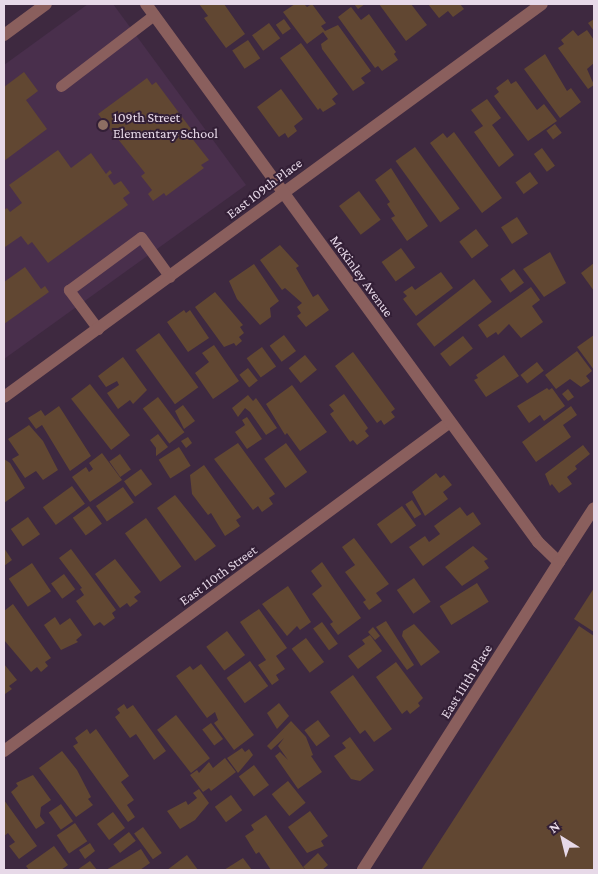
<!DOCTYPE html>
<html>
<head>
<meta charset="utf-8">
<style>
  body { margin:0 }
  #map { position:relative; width:598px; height:874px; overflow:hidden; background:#3e2940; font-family:"Crimson Pro",serif }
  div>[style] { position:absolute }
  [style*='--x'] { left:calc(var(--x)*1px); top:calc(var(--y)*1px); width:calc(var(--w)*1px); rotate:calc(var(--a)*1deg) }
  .built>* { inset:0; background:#492f4c }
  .building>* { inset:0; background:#614732; transform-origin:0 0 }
  .service>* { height:11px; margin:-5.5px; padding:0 5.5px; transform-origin:5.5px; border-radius:5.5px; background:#8a5f5d }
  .minor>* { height:12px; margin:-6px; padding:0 6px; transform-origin:6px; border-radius:6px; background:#8a5f5d }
  .tertiary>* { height:12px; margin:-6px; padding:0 6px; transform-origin:6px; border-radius:6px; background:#8a5f5d }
  .dots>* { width:14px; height:14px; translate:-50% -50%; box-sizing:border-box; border:2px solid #331f36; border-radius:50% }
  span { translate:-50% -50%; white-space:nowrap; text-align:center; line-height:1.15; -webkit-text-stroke:4px #331f36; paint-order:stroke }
  .poi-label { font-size:14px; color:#e7d9e8 }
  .left { translate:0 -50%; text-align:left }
  .street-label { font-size:14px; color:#e7d9e8 }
  .frame { position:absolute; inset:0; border:5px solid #e7d9e8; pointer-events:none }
  .north { position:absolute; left:538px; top:814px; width:50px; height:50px; -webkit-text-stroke:4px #331f36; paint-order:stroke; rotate:324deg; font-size:14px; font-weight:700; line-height:20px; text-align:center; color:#e7d9e8 }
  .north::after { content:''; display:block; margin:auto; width:18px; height:22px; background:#e7d9e8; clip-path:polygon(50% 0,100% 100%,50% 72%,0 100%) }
</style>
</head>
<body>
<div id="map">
  <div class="built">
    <div style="clip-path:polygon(88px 4px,113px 4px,246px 185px,4px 359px,4px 65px)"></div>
  </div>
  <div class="building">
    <div style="clip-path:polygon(199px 4px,224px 4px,245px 34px,226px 48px,204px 18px,208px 16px)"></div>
    <div style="clip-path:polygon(295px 4px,304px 4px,307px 7px,312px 4px,326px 23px,321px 26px,325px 31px,338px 25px,371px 71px,361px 78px,365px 83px,353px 91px,322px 49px,321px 44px,328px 39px,323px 32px,307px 44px,283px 12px)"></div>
    <div style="clip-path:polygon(354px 4px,365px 4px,358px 9px)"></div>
    <div style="clip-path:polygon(379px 4px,411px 4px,427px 25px,406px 41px)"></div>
    <div style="clip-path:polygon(428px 4px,460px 4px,464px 9px,453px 17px,448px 11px,439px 18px)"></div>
    <div style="clip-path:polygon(351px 7px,361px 20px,369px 14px,396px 52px,394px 54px,398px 60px,382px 71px,378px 66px,375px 68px,338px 17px)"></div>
    <div style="left:284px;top:19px;width:12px;height:10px;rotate:55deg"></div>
    <div style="clip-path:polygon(594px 19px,594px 31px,588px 23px)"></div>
    <div style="left:269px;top:23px;width:19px;height:21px;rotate:54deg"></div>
    <div style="clip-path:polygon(573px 30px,578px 36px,587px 30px,594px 40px,594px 63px,587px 69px,594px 85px,588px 89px,558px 48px,564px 44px,561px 40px)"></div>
    <div style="left:248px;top:40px;width:22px;height:19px;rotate:56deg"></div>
    <div style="clip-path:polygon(301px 43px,338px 94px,332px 99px,336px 104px,323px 112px,320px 108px,318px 110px,280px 58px)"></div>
    <div style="clip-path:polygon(545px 54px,567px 91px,571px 88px,581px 102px,560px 118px,524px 69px)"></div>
    <div style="clip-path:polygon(24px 72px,38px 91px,26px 100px,47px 129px,4px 161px,4px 87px)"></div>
    <div style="clip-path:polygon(147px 78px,152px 85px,156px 82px,191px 129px,187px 132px,209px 160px,201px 165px,204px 168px,166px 196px,164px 193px,153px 201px,148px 194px,152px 190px,141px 176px,145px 173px,98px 114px)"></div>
    <div style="clip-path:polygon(508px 79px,511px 84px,516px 81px,537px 110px,544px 104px,557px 121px,528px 141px,494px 96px,499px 92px,496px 88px)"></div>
    <div style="clip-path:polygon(281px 89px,303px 119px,294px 126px,297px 131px,288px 138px,285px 133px,279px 137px,257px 107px)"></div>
    <div style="clip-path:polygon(487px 99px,501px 118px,492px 125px,514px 155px,499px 167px,474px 132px,483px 126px,471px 110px)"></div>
    <div style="left:555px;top:124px;width:11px;height:11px;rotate:52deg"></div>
    <div style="clip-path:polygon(454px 132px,502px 198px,482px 213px,430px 143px,443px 133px,447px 138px)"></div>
    <div style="left:415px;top:147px;width:76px;height:24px;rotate:54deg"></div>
    <div style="left:542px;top:148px;width:22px;height:10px;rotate:54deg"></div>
    <div style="clip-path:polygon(58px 150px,71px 168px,91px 153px,106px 174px,110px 170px,112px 173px,108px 176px,114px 185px,121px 181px,130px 193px,123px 198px,128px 205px,48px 263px,32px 242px,28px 245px,21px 236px,5px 247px,4px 210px,7px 208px,10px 212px,22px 203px,9px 185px)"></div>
    <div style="clip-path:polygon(391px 168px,428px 226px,407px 241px,391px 218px,395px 216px,387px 204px,390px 202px,375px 180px)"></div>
    <div style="left:530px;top:172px;width:14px;height:18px;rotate:54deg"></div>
    <div style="left:359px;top:191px;width:36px;height:25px;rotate:53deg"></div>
    <div style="left:517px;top:217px;width:20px;height:19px;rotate:57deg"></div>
    <div style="left:476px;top:229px;width:21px;height:21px;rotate:53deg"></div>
    <div style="clip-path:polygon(280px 245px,299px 266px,296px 268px,313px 297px,318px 294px,329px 310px,306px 327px,297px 316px,301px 313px,297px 307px,302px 303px,285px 288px,282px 290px,260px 260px)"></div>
    <div style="left:401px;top:248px;width:24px;height:24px;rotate:54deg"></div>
    <div style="clip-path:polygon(550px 252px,566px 283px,544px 297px,523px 269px)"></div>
    <div style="clip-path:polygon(594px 263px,594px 291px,581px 273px)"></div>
    <div style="clip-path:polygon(254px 264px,279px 301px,270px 308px,271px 317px,260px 325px,237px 299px,229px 281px)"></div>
    <div style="clip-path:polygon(25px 267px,41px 289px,45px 286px,49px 292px,4px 324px,4px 282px)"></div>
    <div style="left:514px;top:269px;width:17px;height:17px;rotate:54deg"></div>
    <div style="clip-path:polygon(441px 272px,453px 288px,416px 316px,403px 299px,407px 296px,403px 292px,412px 286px,415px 290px)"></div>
    <div style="left:474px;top:279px;width:29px;height:73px;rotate:52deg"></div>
    <div style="clip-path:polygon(531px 287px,540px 300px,532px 306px,543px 322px,521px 338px,509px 324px,498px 335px,496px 332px,487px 338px,478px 325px)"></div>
    <div style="clip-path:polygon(215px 292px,243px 325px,240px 327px,244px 333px,239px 337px,242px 341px,236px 346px,234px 343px,224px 347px,195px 307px)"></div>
    <div style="clip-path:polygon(184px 310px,186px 313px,190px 310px,209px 338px,188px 352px,167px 322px)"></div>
    <div style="left:159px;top:333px;width:67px;height:29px;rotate:54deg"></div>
    <div style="left:284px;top:335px;width:20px;height:18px;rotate:53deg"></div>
    <div style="clip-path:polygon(594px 335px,594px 370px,577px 347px)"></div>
    <div style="left:463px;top:336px;width:16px;height:29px;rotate:52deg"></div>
    <div style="clip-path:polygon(214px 345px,239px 381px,213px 399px,195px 373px,209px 362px,202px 353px)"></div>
    <div style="left:262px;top:347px;width:24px;height:19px;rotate:54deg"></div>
    <div style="clip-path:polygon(577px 351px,592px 371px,586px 376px,590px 381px,581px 387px,570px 379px,556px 389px,545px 375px)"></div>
    <div style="clip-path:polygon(353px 352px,395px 409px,391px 412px,395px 417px,384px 425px,381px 420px,377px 423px,335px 366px)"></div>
    <div style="left:305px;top:355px;width:19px;height:21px;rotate:51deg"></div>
    <div style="clip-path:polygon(504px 355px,519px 376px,486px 397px,474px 380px,478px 378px,476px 375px)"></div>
    <div style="clip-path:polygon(123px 357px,147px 390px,133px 404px,130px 400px,118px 409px,107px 393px,119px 385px,117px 381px,106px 387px,98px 376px)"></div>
    <div style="left:537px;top:362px;width:11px;height:21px;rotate:52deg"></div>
    <div style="left:248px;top:368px;width:16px;height:11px;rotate:52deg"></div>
    <div style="left:90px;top:384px;width:65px;height:24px;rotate:52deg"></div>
    <div style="clip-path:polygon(292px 385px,327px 432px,300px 451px,287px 433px,285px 435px,266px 404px)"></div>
    <div style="clip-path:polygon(547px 388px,549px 390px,552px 388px,565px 406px,544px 421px,540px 415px,529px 423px,517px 406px)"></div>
    <div style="clip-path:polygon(568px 389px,574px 397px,568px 401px,562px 394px)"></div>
    <div style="clip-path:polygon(344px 394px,368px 428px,365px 431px,369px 436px,357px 445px,353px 440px,350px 442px,330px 414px,334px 411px,329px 405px)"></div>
    <div style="clip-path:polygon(248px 395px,253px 401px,256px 398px,277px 428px,266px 435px,250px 412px,245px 408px,238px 417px,232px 408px)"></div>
    <div style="left:158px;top:397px;width:44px;height:19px;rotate:53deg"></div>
    <div style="clip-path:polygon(183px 405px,195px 421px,184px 429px,175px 411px)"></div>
    <div style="clip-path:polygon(59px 406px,91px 456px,70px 471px,42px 425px,36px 429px,28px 418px,41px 410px,45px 416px)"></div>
    <div style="clip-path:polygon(571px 406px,577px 415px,563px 425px,571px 437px,536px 462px,522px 442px)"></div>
    <div style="clip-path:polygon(247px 417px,262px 439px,247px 449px,235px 432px,245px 425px,242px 420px)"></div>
    <div style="clip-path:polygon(29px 425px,43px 441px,58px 470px,43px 480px,36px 471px,25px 478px,12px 459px,19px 455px,8px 439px)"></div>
    <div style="clip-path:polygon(158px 434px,168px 447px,156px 456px,156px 448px,150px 440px)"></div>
    <div style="clip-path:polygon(188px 437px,192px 443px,186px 448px,181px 441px)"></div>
    <div style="clip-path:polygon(238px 443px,275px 494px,269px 498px,273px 504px,262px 512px,258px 506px,253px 510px,214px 459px)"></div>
    <div style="left:286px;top:443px;width:36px;height:27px;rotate:54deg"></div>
    <div style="clip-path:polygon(583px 445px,590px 454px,575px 466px,577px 469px,567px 477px,572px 484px,559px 493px,552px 484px,550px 486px,545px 474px)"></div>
    <div style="left:179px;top:447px;width:22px;height:24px;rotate:58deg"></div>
    <div style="clip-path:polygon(102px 453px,122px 480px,90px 502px,72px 477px,86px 467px,89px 472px,93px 469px,89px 463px)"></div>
    <div style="left:120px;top:454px;width:19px;height:13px;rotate:55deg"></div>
    <div style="clip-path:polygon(4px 459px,10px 463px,25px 488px,4px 503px)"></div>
    <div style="clip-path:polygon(204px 465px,241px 517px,236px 520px,240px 526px,225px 536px,211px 513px,208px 515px,192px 494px,190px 475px)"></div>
    <div style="left:141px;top:469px;width:19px;height:21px;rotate:54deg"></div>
    <div style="clip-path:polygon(436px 473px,440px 478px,444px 475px,452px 485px,443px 492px,448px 499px,425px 516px,412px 492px)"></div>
    <div style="left:72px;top:486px;width:22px;height:36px;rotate:54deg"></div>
    <div style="left:123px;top:487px;width:19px;height:33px;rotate:55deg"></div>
    <div style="clip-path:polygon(175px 495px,216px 546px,195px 561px,157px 508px)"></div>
    <div style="left:412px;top:500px;width:17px;height:8px;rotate:57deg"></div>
    <div style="left:89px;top:506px;width:22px;height:20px;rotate:54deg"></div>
    <div style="left:402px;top:506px;width:24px;height:31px;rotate:54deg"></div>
    <div style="clip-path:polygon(460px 507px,467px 516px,473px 512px,481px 524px,423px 566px,409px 547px,425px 536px,429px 542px,440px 534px,434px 526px)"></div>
    <div style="left:28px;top:517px;width:21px;height:21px;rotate:55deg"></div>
    <div style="left:146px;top:518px;width:60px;height:26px;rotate:54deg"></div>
    <div style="clip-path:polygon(354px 538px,389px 584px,376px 593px,382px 601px,369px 610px,363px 602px,366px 600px,345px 572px,355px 565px,342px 547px)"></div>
    <div style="clip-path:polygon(473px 546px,488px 559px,484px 561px,489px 568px,462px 586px,445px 567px)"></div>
    <div style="clip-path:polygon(4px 548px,12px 560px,4px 566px)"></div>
    <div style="clip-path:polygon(71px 549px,116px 610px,112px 613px,115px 618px,104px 626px,100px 622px,94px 626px,76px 601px,84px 595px,80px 589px,82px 588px,59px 558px)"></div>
    <div style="clip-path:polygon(115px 559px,141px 592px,134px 597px,138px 601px,130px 607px,127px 603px,120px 608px,95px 574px)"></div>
    <div style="clip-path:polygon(322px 562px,361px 618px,338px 635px,330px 624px,333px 622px,312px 594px,322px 586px,311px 571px)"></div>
    <div style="left:32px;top:563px;width:34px;height:28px;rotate:56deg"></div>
    <div style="left:64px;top:574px;width:19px;height:16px;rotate:54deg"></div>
    <div style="left:414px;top:578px;width:29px;height:21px;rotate:55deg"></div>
    <div style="left:477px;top:583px;width:22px;height:44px;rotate:58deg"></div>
    <div style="clip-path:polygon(288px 586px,311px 622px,300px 630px,297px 626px,287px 636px,262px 604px)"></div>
    <div style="clip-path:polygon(594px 588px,594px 632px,574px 619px)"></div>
    <div style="clip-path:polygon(13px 604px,51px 658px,45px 662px,48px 666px,41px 672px,37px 667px,31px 672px,4px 640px,4px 611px)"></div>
    <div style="clip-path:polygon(259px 609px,287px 648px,276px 656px,285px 669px,276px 675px,279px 680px,272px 685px,258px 665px,266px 660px,240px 622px)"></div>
    <div style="clip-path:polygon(55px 617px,60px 625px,70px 618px,82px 635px,76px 640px,78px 642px,61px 650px,44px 625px)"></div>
    <div style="clip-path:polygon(386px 621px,414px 665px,407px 670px,376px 627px)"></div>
    <div style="left:322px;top:622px;width:27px;height:11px;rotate:54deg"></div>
    <div style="clip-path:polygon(414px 624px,440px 652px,421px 666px,402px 636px,403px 631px)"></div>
    <div style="clip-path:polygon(579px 626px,594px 636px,594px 870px,421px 870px)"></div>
    <div style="clip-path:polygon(373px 627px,380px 636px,375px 640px,368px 632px)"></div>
    <div style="left:227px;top:631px;width:30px;height:26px;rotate:53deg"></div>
    <div style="clip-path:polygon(370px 635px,382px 651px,358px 669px,348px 656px,365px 644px,362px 640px)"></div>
    <div style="left:306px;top:638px;width:30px;height:18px;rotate:53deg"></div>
    <div style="left:250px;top:661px;width:31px;height:29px;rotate:54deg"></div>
    <div style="clip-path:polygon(396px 662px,423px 698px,418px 703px,420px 706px,410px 714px,407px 710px,402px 714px,376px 677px)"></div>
    <div style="clip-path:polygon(4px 664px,17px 680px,9px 686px,12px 689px,5px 694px)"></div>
    <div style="clip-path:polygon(201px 664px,254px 735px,234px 750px,214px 723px,218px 720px,215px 712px,207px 718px,176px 676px,190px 666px,193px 670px)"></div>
    <div style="clip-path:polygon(353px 675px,392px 729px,374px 742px,365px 730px,360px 734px,330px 692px)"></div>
    <div style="clip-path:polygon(279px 703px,289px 716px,277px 729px,267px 713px)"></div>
    <div style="clip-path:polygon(124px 704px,127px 709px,133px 705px,166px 751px,154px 760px,136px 734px,130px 738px,115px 717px,120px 713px,117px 709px)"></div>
    <div style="left:176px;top:715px;width:55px;height:24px;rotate:52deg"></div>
    <div style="left:318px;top:720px;width:20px;height:17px;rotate:53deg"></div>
    <div style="clip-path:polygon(291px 721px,306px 737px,313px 755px,311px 756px,322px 772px,298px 789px,275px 756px,280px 752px,288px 760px,278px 746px,284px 738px,271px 750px,267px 746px)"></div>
    <div style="left:211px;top:723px;width:20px;height:11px;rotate:53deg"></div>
    <div style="clip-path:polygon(87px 729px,90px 734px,96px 729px,129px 776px,121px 782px,134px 800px,127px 805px,135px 817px,128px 822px,73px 746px,78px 743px,75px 738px)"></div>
    <div style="clip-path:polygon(350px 737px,374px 770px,360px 781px,351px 779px,334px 756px,346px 748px,342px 743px)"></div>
    <div style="clip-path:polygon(242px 748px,245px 752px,249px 749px,253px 755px,238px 773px,227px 758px)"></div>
    <div style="clip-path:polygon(62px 751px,77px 770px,91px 797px,88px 799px,93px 805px,76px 817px,39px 768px)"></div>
    <div style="clip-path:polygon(225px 758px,236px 772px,211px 791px,209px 788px,203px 792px,190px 775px,197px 770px,199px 773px,209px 762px,213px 768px)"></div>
    <div style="left:254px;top:765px;width:25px;height:19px;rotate:53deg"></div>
    <div style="clip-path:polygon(33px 775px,51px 800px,41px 807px,40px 816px,45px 823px,36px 829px,11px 792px,18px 786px,16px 783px)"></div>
    <div style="left:288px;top:781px;width:28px;height:21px;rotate:51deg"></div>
    <div style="clip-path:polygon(199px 789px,209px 803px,195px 820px,180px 829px,167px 811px,186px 801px,188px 805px,197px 798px,193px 793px)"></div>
    <div style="left:231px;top:795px;width:19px;height:20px;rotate:54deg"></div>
    <div style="clip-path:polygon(4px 800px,37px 846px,19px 859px,9px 846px,15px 842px,8px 833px,4px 836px)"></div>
    <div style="left:61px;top:804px;width:21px;height:15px;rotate:55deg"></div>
    <div style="clip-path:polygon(310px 811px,328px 836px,321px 841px,324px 846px,307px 853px,288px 827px)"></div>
    <div style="left:113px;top:812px;width:20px;height:20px;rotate:53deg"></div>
    <div style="clip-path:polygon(266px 815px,305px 870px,271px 870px,259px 852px,256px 854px,245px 836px,254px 830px,251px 825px)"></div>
    <div style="left:75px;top:823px;width:22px;height:22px;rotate:56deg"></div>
    <div style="left:143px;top:827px;width:32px;height:11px;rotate:54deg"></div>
    <div style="left:129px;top:832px;width:11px;height:20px;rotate:52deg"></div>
    <div style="clip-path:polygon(90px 843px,95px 851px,85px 859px,79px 850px)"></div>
    <div style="clip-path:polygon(54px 846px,68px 865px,61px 870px,29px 870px,26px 866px)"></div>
    <div style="clip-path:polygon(141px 849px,150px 863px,140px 870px,106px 870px)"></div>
    <div style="clip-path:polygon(318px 853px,328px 865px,322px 870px,306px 870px,303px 867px)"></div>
    <div style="clip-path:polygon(187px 855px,198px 870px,167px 870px)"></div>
    <div style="clip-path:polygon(243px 858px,252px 870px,224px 870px)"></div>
    <div style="clip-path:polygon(90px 861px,97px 870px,77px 870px)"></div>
  </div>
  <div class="service">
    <div style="--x:61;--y:86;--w:117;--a:-37.4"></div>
    <div style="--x:98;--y:329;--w:49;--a:-126.6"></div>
    <div style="--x:69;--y:290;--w:89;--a:-36.4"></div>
    <div style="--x:141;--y:237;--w:49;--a:54.1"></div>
  </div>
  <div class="minor">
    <div style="--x:4;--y:35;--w:52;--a:-36.4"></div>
    <div style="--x:4;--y:397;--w:666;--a:-36.15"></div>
    <div style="--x:559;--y:562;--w:64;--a:-57.1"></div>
    <div style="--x:4;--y:751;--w:554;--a:-36.42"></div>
  </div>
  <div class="tertiary">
    <div style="--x:146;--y:4;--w:666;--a:53.92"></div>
    <div style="--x:538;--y:542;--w:29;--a:44"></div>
    <div style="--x:559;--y:562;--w:365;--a:122.5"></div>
  </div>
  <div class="dots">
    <div style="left:103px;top:125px;background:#8d6e63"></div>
  </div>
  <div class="poi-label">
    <span class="left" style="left:113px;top:125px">109th Street<br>Elementary School</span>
  </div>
  <div class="street-label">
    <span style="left:264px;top:188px;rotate:-37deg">East 109th Place</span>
    <span style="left:362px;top:276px;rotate:54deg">McKinley Avenue</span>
    <span style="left:218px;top:575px;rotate:-36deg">East 110th Street</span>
    <span style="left:466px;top:681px;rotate:-58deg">East 111th Place</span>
  </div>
  <div class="frame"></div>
  <div class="north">N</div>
</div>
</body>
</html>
